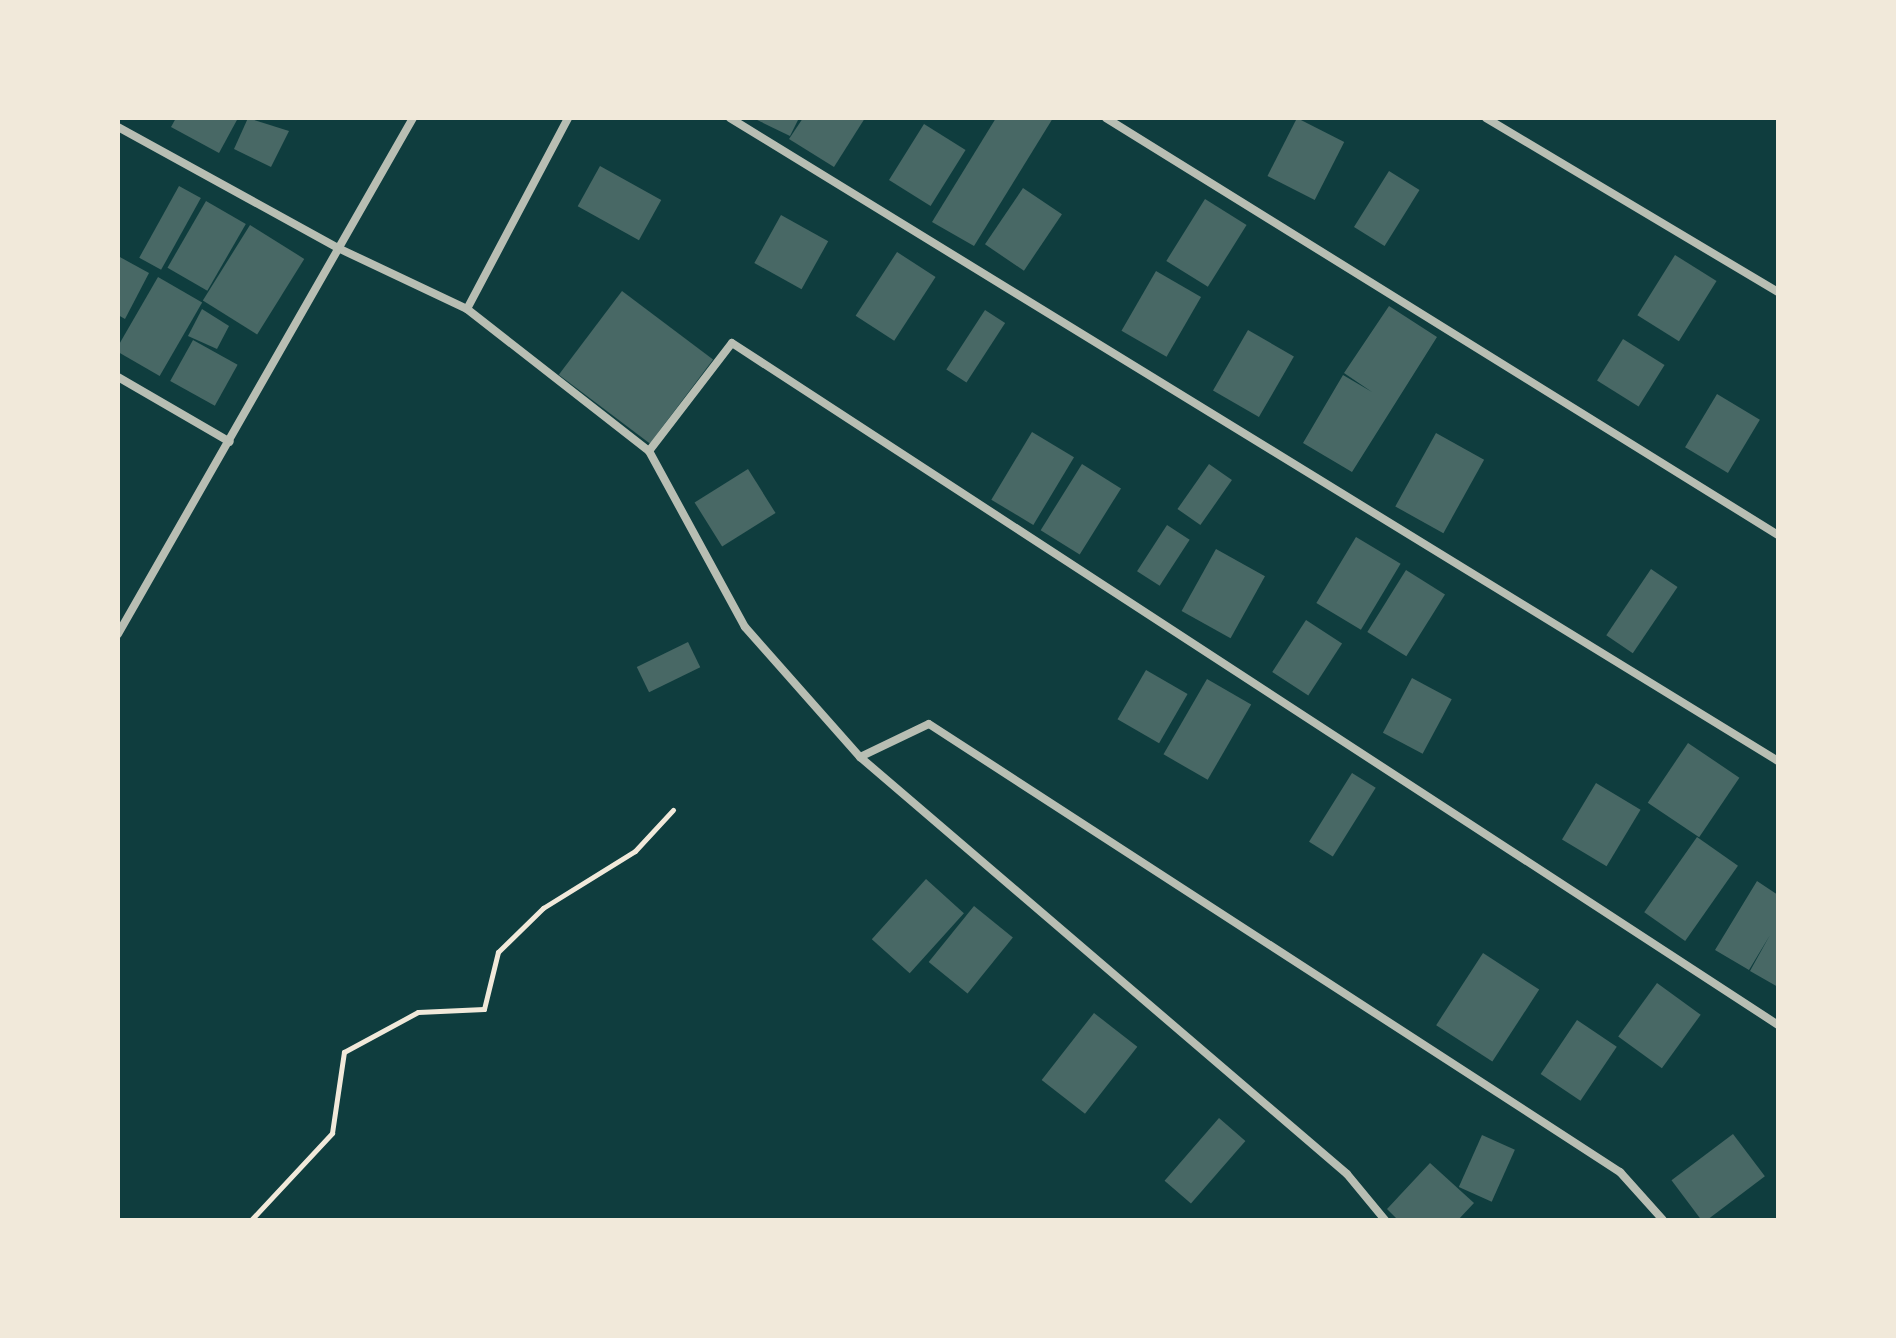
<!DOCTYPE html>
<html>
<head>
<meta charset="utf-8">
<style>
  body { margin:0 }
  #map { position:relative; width:1896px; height:1338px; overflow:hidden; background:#0f3d3e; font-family:Mulish,sans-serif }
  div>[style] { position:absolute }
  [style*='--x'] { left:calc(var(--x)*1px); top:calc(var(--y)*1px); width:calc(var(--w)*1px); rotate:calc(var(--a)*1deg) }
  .building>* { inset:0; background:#486865; transform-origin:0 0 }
  .path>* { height:5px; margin:-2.5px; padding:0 2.5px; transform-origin:2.5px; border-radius:2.5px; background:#f1e9da }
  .minor>* { height:8px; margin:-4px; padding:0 4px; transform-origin:4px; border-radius:4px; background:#b8beb3 }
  span { translate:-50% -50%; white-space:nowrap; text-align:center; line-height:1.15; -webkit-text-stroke:6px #f1e9da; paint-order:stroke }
  .frame { position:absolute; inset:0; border:120px solid #f1e9da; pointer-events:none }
</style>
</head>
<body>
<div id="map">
  <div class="building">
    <div style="clip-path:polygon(176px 118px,238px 118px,219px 153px,171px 127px)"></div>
    <div style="clip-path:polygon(248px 118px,289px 131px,271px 167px,234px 149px)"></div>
    <div style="clip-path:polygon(753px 118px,799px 118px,790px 136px)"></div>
    <div style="clip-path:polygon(803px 118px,865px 118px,834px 167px,789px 139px)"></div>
    <div style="clip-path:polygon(996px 118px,1053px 118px,974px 246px,932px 222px)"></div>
    <div style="left:1297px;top:118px;width:53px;height:65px;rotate:27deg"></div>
    <div style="left:924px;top:124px;width:49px;height:66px;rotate:32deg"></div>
    <div style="left:600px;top:166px;width:70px;height:46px;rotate:29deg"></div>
    <div style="left:1389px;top:171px;width:36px;height:66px;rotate:32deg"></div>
    <div style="left:179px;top:186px;width:25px;height:82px;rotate:29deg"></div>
    <div style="left:1023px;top:188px;width:47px;height:68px;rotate:34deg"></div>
    <div style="left:1205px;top:199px;width:49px;height:73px;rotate:32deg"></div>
    <div style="left:206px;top:201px;width:46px;height:77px;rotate:30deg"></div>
    <div style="left:781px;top:215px;width:54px;height:55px;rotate:29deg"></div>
    <div style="left:250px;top:225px;width:64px;height:89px;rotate:32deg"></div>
    <div style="left:897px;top:252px;width:46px;height:76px;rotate:33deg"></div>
    <div style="left:1675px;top:255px;width:49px;height:71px;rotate:32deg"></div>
    <div style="clip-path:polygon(118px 256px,149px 273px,125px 319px,118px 315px)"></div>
    <div style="left:1156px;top:271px;width:52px;height:69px;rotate:30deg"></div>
    <div style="left:158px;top:277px;width:51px;height:85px;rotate:30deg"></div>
    <div style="left:622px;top:291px;width:114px;height:105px;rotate:37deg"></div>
    <div style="clip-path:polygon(1389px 306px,1437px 337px,1352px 472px,1303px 443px,1343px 375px,1372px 392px,1344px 373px)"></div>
    <div style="clip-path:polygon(202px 309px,229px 326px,217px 349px,188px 336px)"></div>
    <div style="left:985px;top:310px;width:24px;height:71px;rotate:33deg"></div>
    <div style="left:1248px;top:330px;width:53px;height:70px;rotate:30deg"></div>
    <div style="left:1623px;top:339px;width:49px;height:49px;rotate:32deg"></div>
    <div style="left:193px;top:340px;width:51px;height:47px;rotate:29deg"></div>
    <div style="left:1717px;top:394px;width:50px;height:62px;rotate:31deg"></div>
    <div style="left:1032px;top:432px;width:49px;height:79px;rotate:31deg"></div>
    <div style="left:1436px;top:433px;width:55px;height:84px;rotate:29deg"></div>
    <div style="left:1082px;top:464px;width:46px;height:78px;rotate:32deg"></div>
    <div style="left:1209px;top:464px;width:28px;height:55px;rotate:35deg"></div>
    <div style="left:748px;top:469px;width:52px;height:63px;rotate:58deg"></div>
    <div style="left:1167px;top:525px;width:27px;height:55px;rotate:33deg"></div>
    <div style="left:1356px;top:537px;width:52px;height:77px;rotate:31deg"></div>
    <div style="left:1216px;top:549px;width:56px;height:71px;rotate:29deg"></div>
    <div style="left:1651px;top:569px;width:32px;height:80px;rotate:34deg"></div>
    <div style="left:1406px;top:570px;width:46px;height:73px;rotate:32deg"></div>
    <div style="left:1306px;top:620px;width:43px;height:62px;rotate:33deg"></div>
    <div style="left:688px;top:642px;width:28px;height:57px;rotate:64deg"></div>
    <div style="left:1146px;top:670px;width:48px;height:57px;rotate:30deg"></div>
    <div style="left:1412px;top:678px;width:45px;height:62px;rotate:28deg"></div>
    <div style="left:1207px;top:679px;width:51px;height:87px;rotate:30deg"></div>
    <div style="left:1688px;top:743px;width:62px;height:72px;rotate:34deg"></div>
    <div style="left:1352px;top:773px;width:28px;height:81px;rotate:32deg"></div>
    <div style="left:1596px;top:783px;width:52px;height:66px;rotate:31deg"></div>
    <div style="left:1697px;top:837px;width:50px;height:92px;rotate:35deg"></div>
    <div style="left:926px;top:879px;width:51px;height:81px;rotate:42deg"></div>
    <div style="clip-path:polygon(1757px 881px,1778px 895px,1778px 987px,1750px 971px,1770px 935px,1749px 970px,1715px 950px)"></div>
    <div style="left:974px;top:906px;width:50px;height:72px;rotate:39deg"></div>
    <div style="left:1483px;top:953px;width:67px;height:86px;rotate:33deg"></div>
    <div style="left:1657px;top:983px;width:54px;height:66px;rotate:36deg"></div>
    <div style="left:1094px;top:1013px;width:55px;height:85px;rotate:38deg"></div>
    <div style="left:1577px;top:1020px;width:48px;height:65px;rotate:34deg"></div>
    <div style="left:1219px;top:1118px;width:35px;height:83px;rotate:41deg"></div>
    <div style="left:1733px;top:1134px;width:53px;height:77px;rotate:53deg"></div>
    <div style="left:1482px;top:1135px;width:36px;height:57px;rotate:24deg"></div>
    <div style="clip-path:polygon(1430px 1163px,1474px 1203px,1458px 1220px,1398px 1220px,1387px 1209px)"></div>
  </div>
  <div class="path">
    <div style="--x:251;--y:1220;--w:119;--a:-47"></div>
    <div style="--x:332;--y:1133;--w:82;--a:-81.6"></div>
    <div style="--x:344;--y:1052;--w:84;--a:-28.4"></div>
    <div style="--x:418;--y:1012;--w:66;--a:-2.6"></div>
    <div style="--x:484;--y:1009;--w:59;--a:-76.2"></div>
    <div style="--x:498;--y:952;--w:63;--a:-44.4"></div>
    <div style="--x:543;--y:908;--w:108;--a:-31.8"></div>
    <div style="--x:635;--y:851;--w:56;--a:-47.2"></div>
  </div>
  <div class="minor">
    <div style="--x:730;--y:118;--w:1230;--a:31.53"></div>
    <div style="--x:1106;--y:118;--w:791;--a:31.82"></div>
    <div style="--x:1486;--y:118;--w:340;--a:30.8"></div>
    <div style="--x:118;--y:127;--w:251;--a:28.8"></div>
    <div style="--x:338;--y:248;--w:143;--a:25.3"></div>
    <div style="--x:467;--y:309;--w:231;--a:38"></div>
    <div style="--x:649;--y:451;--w:200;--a:61.4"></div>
    <div style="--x:745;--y:627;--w:174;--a:48.5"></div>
    <div style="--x:860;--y:757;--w:641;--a:40.57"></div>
    <div style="--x:1347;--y:1174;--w:60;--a:50.4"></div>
    <div style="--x:467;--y:309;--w:216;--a:-62.1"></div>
    <div style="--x:118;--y:377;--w:129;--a:30.1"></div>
    <div style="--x:649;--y:451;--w:136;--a:-52.5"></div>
    <div style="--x:732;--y:343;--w:1249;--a:33.1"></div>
    <div style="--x:118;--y:634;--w:594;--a:-60.24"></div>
    <div style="--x:860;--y:757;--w:76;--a:-25.6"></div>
    <div style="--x:929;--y:724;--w:824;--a:32.96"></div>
    <div style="--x:1620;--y:1172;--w:64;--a:48.1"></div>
  </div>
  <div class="frame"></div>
</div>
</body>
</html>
